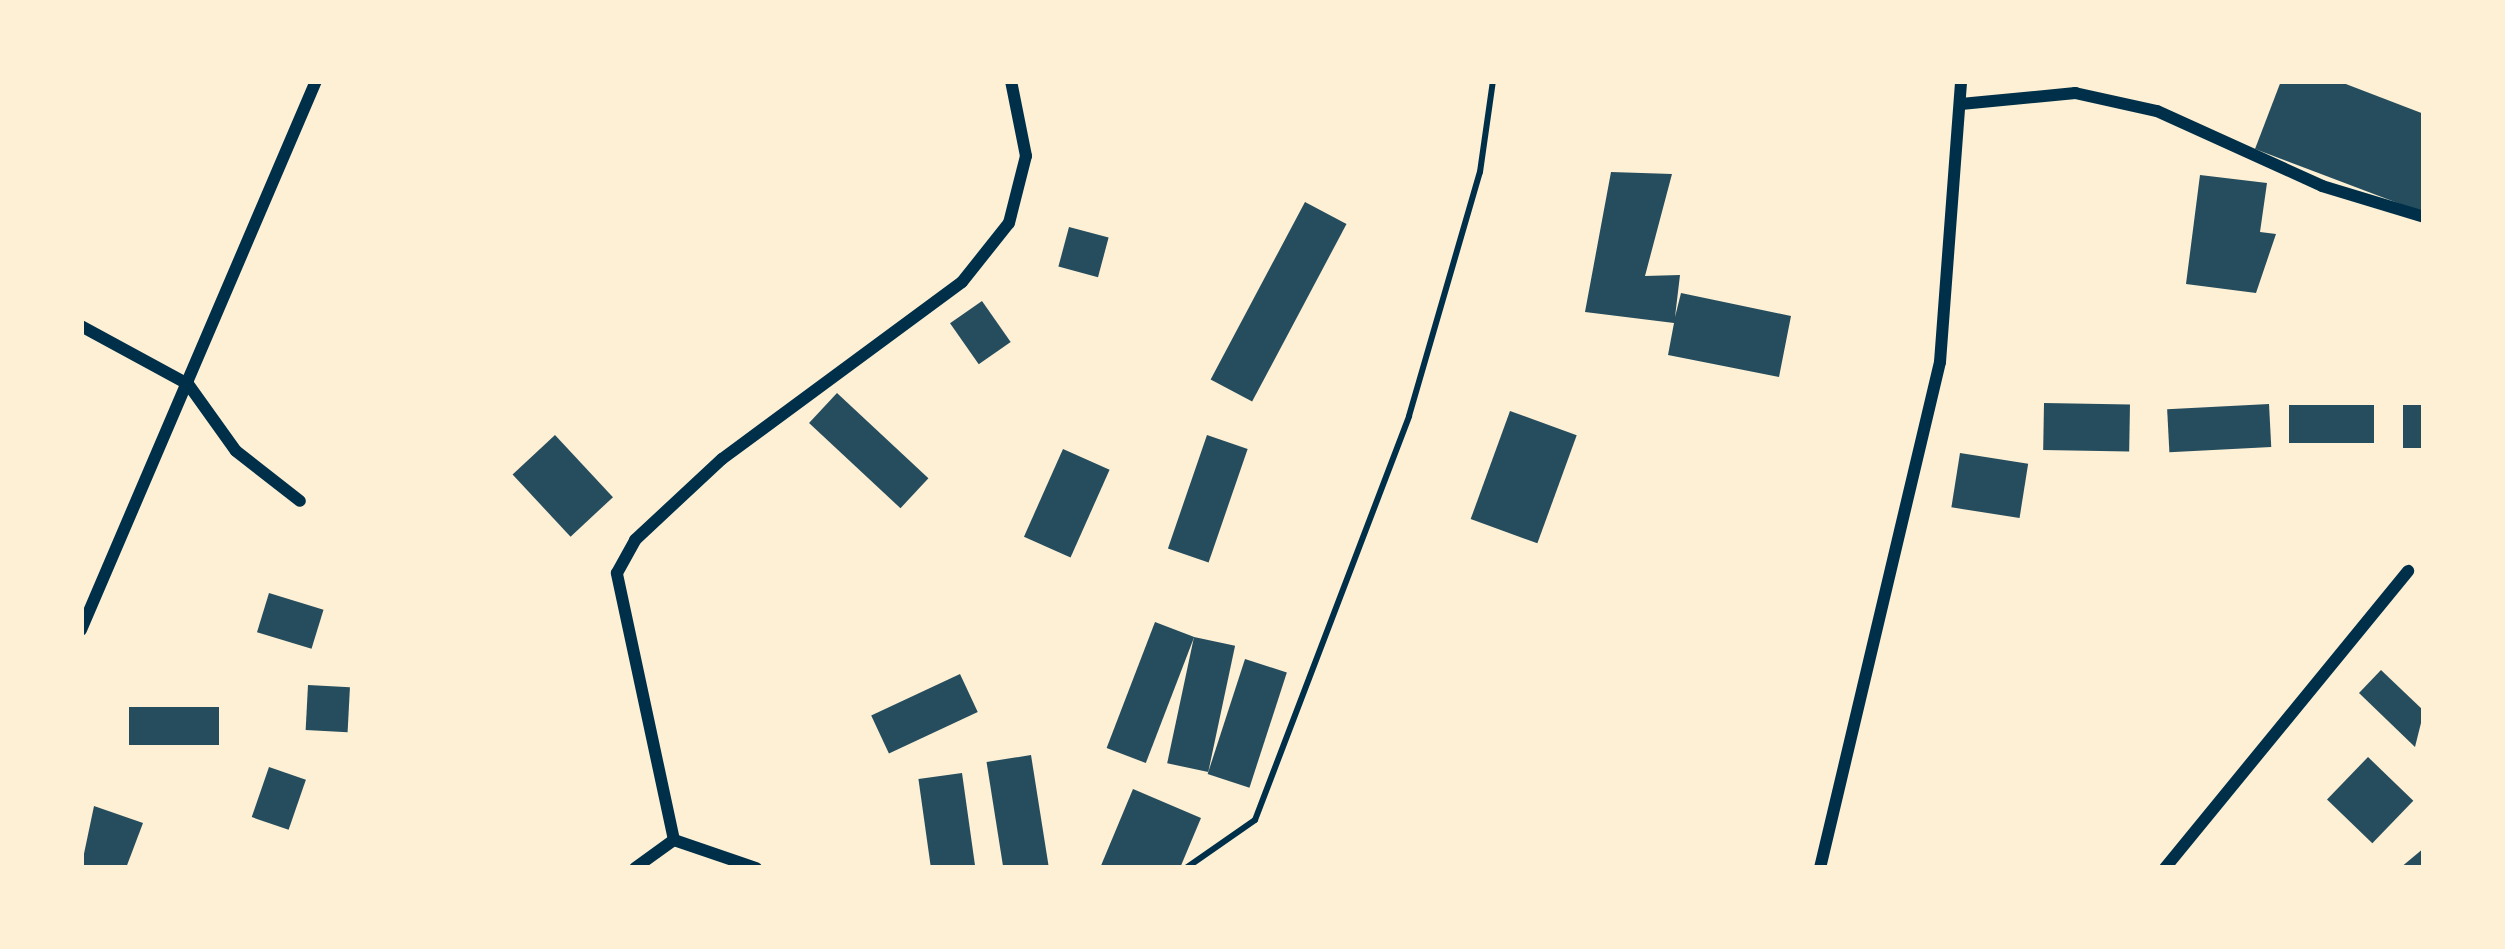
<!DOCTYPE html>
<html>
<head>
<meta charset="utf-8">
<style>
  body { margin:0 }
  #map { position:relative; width:2505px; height:949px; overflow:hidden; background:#fdf0d5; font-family:Helvetica,sans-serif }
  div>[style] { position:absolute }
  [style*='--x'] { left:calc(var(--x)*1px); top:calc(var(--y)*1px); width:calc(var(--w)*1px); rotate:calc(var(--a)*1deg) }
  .building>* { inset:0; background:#264d5e; transform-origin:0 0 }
  .path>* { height:6px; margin:-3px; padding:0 3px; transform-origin:3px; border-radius:3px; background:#003049 }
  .minor>* { height:12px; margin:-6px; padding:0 6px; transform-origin:6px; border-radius:6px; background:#003049 }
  span { translate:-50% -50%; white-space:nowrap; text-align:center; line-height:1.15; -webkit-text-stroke:9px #fdf0d5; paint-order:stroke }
  .frame { position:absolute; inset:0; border:84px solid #fdf0d5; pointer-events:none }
</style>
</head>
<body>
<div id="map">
  <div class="building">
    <div style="clip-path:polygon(2281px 81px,2338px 81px,2424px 114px,2424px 213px,2255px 149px)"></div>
    <div style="clip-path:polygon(1611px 172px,1672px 174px,1645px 276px,1680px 275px,1675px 317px,1681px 293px,1791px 316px,1779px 377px,1668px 355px,1674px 323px,1585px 312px)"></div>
    <div style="clip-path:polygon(2200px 175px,2267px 183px,2260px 232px,2276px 234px,2256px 293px,2186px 284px)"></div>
    <div style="left:1305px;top:202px;width:47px;height:201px;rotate:28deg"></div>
    <div style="left:1069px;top:227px;width:41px;height:41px;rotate:15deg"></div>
    <div style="left:982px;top:301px;width:50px;height:39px;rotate:55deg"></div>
    <div style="left:837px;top:393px;width:125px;height:41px;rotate:43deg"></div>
    <div style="left:2044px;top:403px;width:86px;height:47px;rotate:1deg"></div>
    <div style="left:2269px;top:404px;width:43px;height:102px;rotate:87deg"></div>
    <div style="left:2289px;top:405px;width:85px;height:38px"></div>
    <div style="left:2424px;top:405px;width:43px;height:21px;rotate:90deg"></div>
    <div style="left:1510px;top:411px;width:71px;height:115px;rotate:20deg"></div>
    <div style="left:555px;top:435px;width:85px;height:58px;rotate:47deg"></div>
    <div style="left:1207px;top:435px;width:43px;height:120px;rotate:19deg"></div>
    <div style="left:1063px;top:449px;width:51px;height:96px;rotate:24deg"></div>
    <div style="left:1960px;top:453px;width:69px;height:55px;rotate:9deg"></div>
    <div style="left:269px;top:593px;width:57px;height:41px;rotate:17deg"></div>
    <div style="left:1155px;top:622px;width:42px;height:135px;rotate:21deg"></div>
    <div style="left:1194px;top:637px;width:42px;height:129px;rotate:12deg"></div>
    <div style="left:1245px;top:659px;width:44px;height:121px;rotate:18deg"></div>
    <div style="clip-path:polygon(2381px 670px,2424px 711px,2415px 747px,2359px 693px)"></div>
    <div style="left:960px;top:674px;width:42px;height:98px;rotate:65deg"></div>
    <div style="left:308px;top:685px;width:42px;height:45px;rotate:3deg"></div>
    <div style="left:129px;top:707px;width:90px;height:38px"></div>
    <div style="left:1031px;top:755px;width:113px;height:45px;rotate:81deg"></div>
    <div style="left:2368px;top:757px;width:63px;height:59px;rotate:44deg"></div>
    <div style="left:269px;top:767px;width:39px;height:53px;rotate:19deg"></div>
    <div style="left:962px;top:773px;width:96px;height:44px;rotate:82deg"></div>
    <div style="clip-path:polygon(1133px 789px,1201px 818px,1180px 868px,1100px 868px)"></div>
    <div style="clip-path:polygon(94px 806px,143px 823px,126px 868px,81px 868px)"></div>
    <div style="clip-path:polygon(2424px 848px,2424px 868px,2400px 868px)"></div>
  </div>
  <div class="path">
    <div style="--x:1186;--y:868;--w:84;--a:-34.8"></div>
    <div style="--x:1255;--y:820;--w:432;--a:-69.1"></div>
    <div style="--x:1409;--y:416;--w:254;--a:-73.8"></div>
    <div style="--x:1480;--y:172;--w:92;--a:-81.9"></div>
  </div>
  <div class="minor">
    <div style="--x:1961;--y:104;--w:115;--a:-5.5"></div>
    <div style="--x:2075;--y:93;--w:84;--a:12.4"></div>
    <div style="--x:2157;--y:111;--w:181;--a:24.4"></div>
    <div style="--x:2322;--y:186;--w:107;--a:16.9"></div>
    <div style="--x:81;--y:326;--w:122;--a:28.5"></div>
    <div style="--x:188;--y:384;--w:82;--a:54.4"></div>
    <div style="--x:236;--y:451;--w:81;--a:38"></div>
    <div style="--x:81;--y:630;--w:597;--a:-66.83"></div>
    <div style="--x:674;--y:840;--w:273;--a:-102.1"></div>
    <div style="--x:617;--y:573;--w:38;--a:-61"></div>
    <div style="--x:635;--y:540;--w:119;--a:-43"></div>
    <div style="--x:722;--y:459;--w:298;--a:-36.4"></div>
    <div style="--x:962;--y:282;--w:75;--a:-51.5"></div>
    <div style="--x:1009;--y:223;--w:69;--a:-75.8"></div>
    <div style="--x:1026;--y:156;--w:76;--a:-101.3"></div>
    <div style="--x:674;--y:840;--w:87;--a:18.9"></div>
    <div style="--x:635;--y:868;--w:48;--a:-35.7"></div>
    <div style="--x:1820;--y:868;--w:520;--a:-76.66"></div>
    <div style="--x:1940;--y:362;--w:282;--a:-85.7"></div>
    <div style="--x:2165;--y:868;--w:384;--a:-50.7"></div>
  </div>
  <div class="frame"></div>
</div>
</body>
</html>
